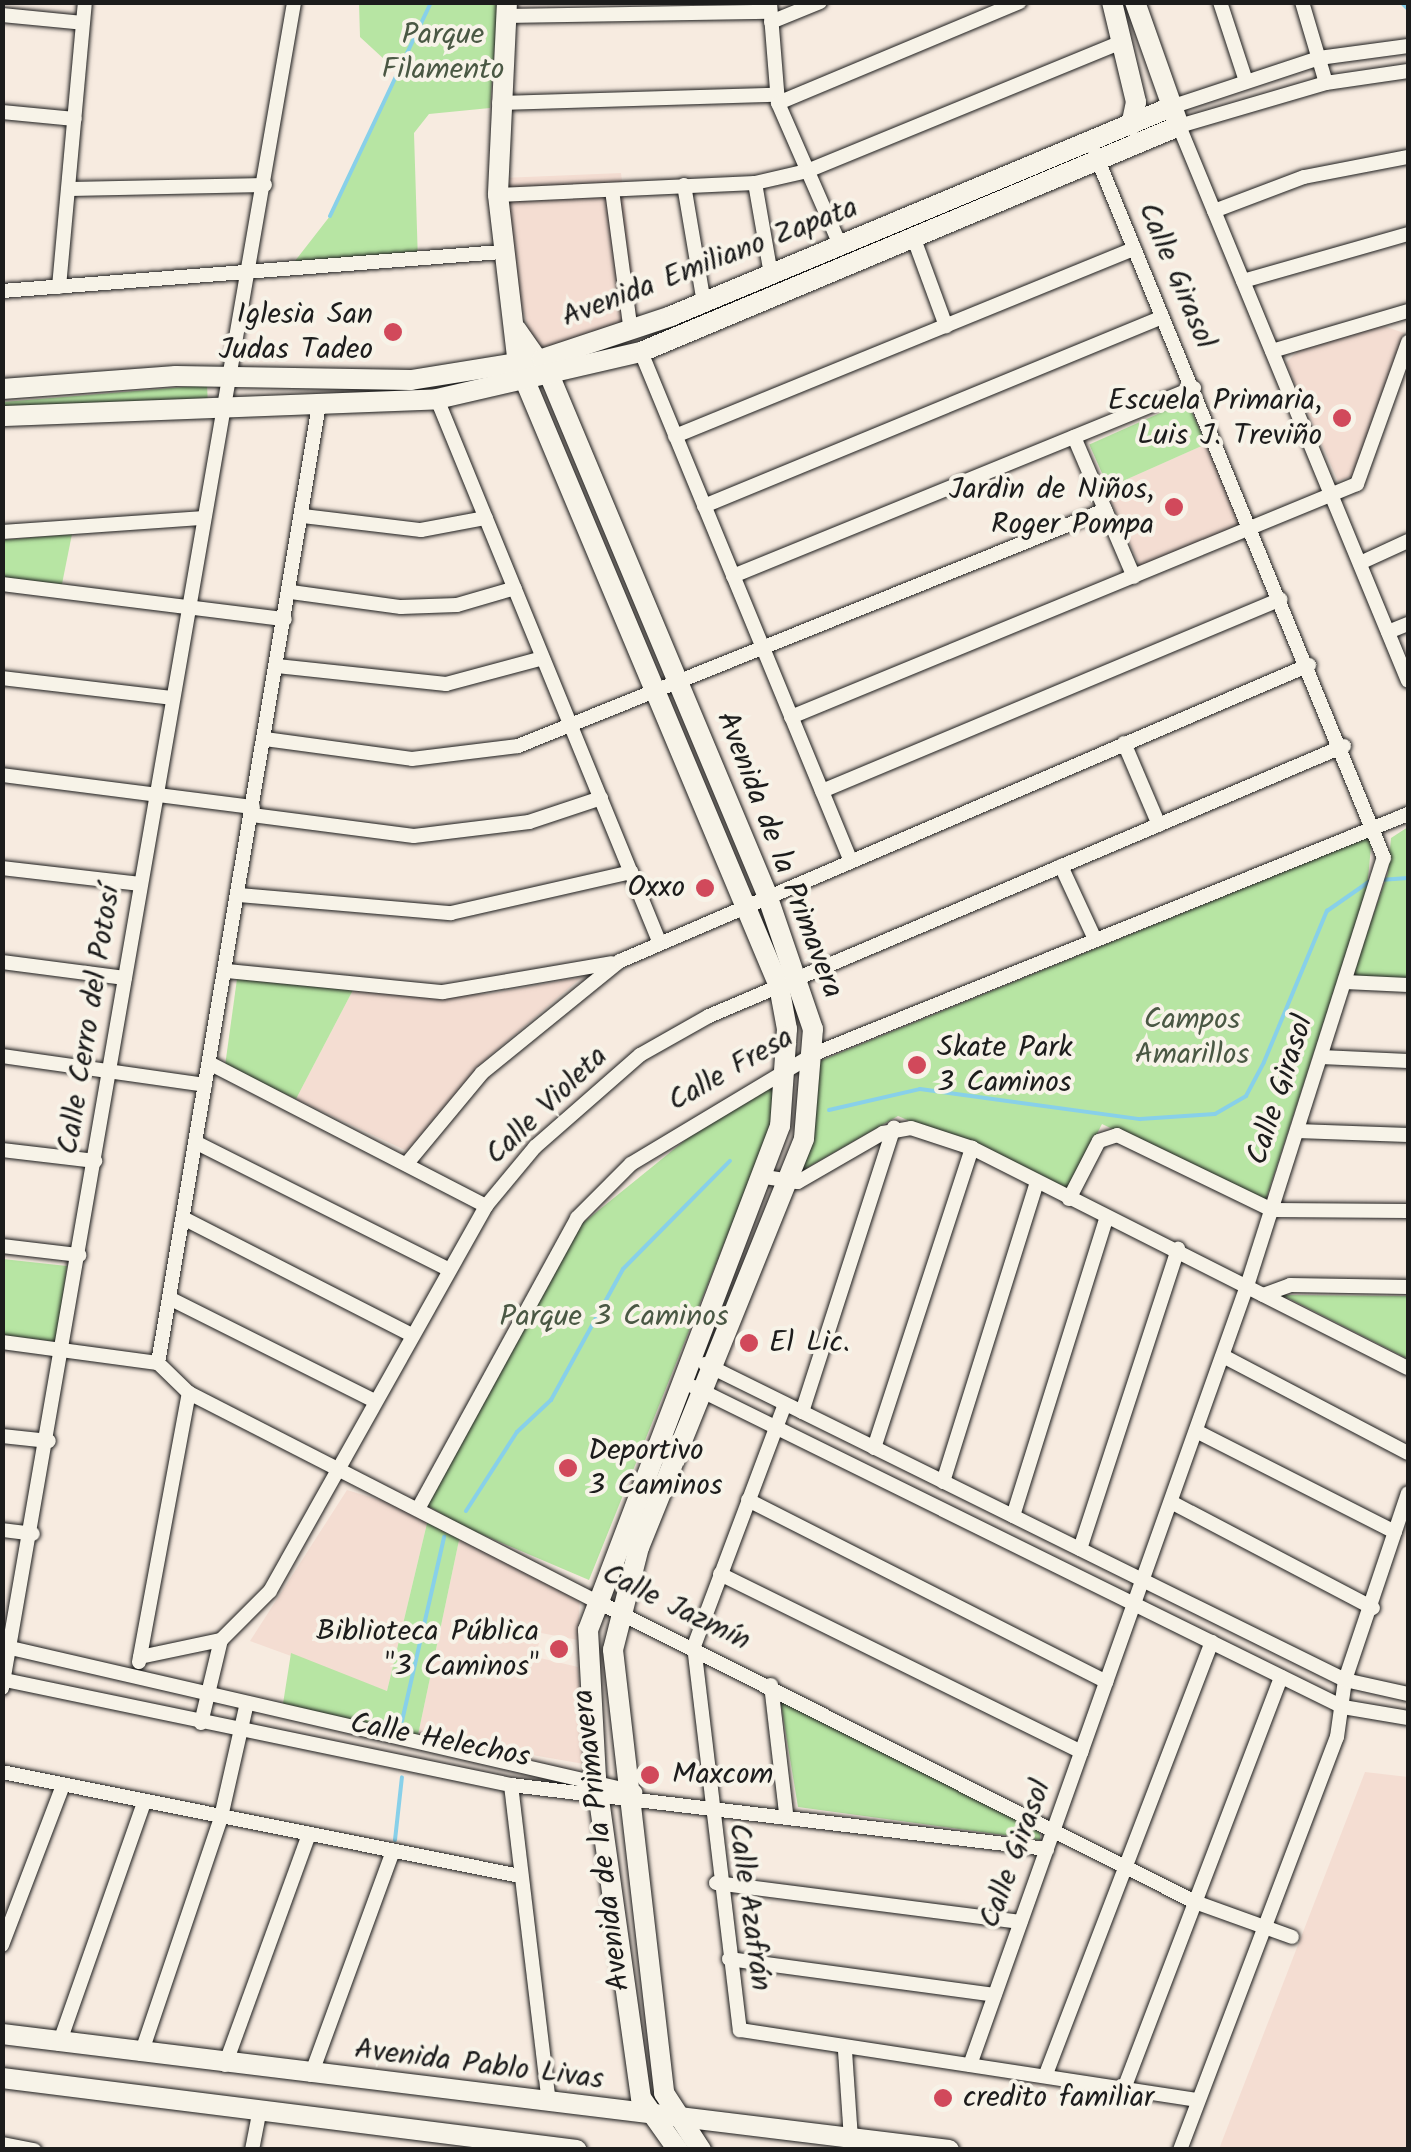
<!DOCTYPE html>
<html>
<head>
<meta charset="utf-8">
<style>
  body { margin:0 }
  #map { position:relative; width:1411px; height:2152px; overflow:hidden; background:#f7ebe0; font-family:Kalam,sans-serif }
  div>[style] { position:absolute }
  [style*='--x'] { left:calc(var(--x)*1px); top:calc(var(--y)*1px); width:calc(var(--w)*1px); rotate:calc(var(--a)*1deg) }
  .built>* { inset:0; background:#f4ddd2; transform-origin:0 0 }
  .green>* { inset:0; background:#b7e5a3; transform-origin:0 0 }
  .stream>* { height:4px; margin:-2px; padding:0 2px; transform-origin:2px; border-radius:2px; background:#88d0e9 }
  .roads { filter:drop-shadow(0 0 2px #1c1c1c) drop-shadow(0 0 2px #1c1c1c) }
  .street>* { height:14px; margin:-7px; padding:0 7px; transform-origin:7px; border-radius:7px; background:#f7f3e8 }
  .secondary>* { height:20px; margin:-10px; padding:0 10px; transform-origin:10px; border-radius:10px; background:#f7f3e8 }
  .dots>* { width:28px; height:28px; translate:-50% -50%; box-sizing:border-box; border:5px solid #f7f3e8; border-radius:50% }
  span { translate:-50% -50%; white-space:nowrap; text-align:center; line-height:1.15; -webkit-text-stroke:8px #f7f3e8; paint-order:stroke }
  .park-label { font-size:30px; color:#4a5844 }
  .street-label { font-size:30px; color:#1c1c1c }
  .poi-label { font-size:30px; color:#1c1c1c }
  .right { translate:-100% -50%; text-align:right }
  .left { translate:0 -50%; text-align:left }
  .frame { position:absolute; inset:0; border:5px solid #1c1c1c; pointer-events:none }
</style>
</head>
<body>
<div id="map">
  <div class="built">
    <div style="clip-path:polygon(621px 173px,638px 321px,534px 350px,508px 255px,502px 178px)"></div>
    <div style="clip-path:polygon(1381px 325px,1404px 333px,1357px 474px,1338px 481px,1286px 363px,1298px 351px)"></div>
    <div style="left:1206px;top:444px;width:88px;height:110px;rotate:66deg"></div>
    <div style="clip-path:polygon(582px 977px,479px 1065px,407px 1151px,296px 1099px,353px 990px,488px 994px)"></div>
    <div style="clip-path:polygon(347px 1490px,429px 1515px,387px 1691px,250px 1641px)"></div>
    <div style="clip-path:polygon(462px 1526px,580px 1596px,578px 1640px,541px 1633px,536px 1657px,578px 1667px,584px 1764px,418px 1735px)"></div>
    <div style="clip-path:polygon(1365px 1772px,1408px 1777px,1408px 2149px,1219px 2149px)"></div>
  </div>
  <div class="green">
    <div style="clip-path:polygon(359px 3px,498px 3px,490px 108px,429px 114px,414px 133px,418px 262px,288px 270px,330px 216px,398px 72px,360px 37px)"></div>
    <div style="clip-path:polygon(207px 385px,208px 406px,3px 418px,3px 402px)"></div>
    <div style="left:1187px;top:401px;width:47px;height:107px;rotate:66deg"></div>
    <div style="clip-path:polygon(72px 534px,62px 584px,3px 582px,3px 540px)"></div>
    <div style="clip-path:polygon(1408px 827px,1408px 978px,1351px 978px,1388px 873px,1391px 838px)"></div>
    <div style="clip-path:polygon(1372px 836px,1367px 889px,1265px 1202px,1102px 1124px,1069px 1189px,898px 1116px,803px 1170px,820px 1061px)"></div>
    <div style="clip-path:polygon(237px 979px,353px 990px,296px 1099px,225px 1066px)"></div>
    <div style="clip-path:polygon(779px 1084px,768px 1134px,589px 1580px,462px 1526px,418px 1735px,282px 1710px,291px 1653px,387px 1691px,429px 1515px,455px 1522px,425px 1504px,578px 1227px,710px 1120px)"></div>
    <div style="clip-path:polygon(3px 1259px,67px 1266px,57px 1342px,3px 1335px)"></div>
    <div style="clip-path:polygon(1282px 1295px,1408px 1296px,1408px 1359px)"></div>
    <div style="clip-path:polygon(780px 1698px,1040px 1827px,1040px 1840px,798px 1807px)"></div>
  </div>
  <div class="stream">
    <div style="--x:1401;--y:2;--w:10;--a:45"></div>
    <div style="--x:330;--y:216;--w:237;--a:-64.7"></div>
    <div style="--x:1380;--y:880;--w:28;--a:-4"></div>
    <div style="--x:829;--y:1110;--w:93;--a:-13"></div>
    <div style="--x:920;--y:1089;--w:222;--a:7.8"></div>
    <div style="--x:1140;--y:1119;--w:75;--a:-3.8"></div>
    <div style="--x:1215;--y:1114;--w:36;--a:-30"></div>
    <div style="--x:1246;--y:1096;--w:38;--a:-62"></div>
    <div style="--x:1264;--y:1062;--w:164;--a:-67.4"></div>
    <div style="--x:1327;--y:911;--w:52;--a:-34.9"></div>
    <div style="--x:466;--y:1511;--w:94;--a:-57.2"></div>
    <div style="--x:517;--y:1432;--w:47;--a:-43.3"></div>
    <div style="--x:551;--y:1400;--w:149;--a:-61.2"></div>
    <div style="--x:623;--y:1269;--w:152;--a:-45.3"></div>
    <div style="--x:402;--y:1721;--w:189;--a:-77.1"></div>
    <div style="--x:395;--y:1840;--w:63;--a:-83.7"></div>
  </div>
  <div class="roads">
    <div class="street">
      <div style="--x:1220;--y:2;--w:80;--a:71.8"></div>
      <div style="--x:1302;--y:2;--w:84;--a:73.5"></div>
      <div style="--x:770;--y:3;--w:100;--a:85.4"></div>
      <div style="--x:778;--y:103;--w:155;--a:66.4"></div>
      <div style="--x:2;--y:15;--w:81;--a:5.6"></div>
      <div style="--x:505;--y:16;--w:265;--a:-0.9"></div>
      <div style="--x:771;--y:22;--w:53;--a:-22.2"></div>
      <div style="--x:1408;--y:71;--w:83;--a:171.7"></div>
      <div style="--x:1326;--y:83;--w:153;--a:163.7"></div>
      <div style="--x:1179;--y:126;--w:600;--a:67.58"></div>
      <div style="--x:499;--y:103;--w:277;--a:-1.7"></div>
      <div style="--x:778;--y:103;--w:262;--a:-22.7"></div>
      <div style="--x:1171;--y:107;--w:156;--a:-18.3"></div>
      <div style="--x:1319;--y:58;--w:90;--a:-7.7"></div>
      <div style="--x:2;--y:112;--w:73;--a:5.5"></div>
      <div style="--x:755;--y:183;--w:93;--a:80.1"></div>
      <div style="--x:684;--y:185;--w:120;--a:80.4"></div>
      <div style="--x:70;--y:189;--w:195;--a:-1.2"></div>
      <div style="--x:612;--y:190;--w:143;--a:82.4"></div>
      <div style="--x:498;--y:195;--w:257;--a:-2.7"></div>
      <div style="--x:755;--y:183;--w:53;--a:-13"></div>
      <div style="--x:807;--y:171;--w:339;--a:-22.3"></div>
      <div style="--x:1214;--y:211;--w:96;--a:-20.7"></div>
      <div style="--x:1304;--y:177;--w:106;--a:-10.9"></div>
      <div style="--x:914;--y:239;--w:93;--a:69.8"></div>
      <div style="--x:1243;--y:281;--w:172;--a:-15.9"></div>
      <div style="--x:59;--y:287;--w:286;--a:-84.8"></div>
      <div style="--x:2;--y:291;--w:501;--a:-4.47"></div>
      <div style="--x:1272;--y:351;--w:142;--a:-16.4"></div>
      <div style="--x:641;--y:352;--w:548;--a:67.6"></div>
      <div style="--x:437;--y:399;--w:586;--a:67.73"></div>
      <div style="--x:675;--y:436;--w:496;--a:-22.2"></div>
      <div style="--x:1074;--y:437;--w:152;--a:66.8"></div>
      <div style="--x:704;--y:506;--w:495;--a:-22.4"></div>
      <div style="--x:303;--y:516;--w:119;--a:6.8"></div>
      <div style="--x:421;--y:530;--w:66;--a:-10.5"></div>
      <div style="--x:2;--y:532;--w:199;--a:-4"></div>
      <div style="--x:1360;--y:563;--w:53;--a:-24.6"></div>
      <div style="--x:733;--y:576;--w:498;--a:-22.2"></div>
      <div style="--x:2;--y:584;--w:285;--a:7.1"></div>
      <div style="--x:291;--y:592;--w:111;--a:7.8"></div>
      <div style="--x:401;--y:607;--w:56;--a:-2"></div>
      <div style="--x:457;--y:605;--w:60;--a:-16.3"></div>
      <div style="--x:1388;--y:632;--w:22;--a:-22"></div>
      <div style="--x:277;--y:666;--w:170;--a:6.1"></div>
      <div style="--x:446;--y:684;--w:100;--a:-15"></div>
      <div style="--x:2;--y:678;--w:170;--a:6.7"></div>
      <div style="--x:791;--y:717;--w:612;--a:-22.38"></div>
      <div style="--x:1357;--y:484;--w:151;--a:-70.2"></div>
      <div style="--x:265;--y:739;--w:148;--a:7.7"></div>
      <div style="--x:412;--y:759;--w:107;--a:-7"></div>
      <div style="--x:518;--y:746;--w:633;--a:-21.9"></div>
      <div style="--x:1124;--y:743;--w:89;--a:66.9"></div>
      <div style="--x:2;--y:775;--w:253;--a:7.3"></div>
      <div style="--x:822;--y:791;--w:497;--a:-22.7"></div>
      <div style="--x:252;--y:815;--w:163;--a:7.4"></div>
      <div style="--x:414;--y:836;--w:116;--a:-6.9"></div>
      <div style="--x:529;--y:822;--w:76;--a:-18.4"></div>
      <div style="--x:1061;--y:866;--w:78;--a:65.1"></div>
      <div style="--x:2;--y:868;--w:139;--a:6.6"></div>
      <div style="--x:239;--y:895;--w:213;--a:4.9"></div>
      <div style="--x:451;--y:913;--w:185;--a:-12.8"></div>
      <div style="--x:2;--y:962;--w:124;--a:7.4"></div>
      <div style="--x:227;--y:971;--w:217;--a:5.6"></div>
      <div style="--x:443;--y:992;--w:171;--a:-9.7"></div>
      <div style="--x:1345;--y:982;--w:63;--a:2.7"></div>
      <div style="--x:2;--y:1056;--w:205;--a:8.1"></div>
      <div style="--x:1321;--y:1057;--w:87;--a:2.6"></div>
      <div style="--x:209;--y:1063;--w:312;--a:27.3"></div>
      <div style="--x:1297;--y:1131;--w:111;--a:2.1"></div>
      <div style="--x:195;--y:1142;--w:284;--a:26.7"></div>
      <div style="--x:2;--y:1150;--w:94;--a:6.7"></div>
      <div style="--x:409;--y:1161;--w:114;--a:-50.3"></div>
      <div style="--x:482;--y:1073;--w:178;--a:-39.1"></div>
      <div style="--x:620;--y:961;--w:750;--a:-23.25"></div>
      <div style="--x:759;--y:1176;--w:39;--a:9"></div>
      <div style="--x:798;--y:1182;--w:98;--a:-30"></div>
      <div style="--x:883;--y:1133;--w:28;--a:-10"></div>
      <div style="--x:911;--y:1128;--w:64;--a:18.2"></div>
      <div style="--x:972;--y:1148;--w:488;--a:26.8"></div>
      <div style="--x:1069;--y:1199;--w:65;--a:-62.7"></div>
      <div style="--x:1099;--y:1141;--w:19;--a:-18"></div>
      <div style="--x:1117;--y:1135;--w:172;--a:25.8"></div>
      <div style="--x:1272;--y:1210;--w:136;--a:0.4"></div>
      <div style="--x:183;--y:1218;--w:257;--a:27.1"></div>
      <div style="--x:2;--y:1246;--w:78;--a:6.7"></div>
      <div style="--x:1263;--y:1295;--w:29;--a:-20"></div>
      <div style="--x:1290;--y:1285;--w:118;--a:1"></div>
      <div style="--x:169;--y:1298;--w:230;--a:26.6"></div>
      <div style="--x:2;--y:1342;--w:157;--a:7.7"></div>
      <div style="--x:158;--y:1363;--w:43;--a:44.1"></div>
      <div style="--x:189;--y:1393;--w:457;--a:27.1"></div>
      <div style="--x:596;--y:1601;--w:670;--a:26.68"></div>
      <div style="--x:1195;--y:1902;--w:103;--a:19.8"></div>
      <div style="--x:1223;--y:1356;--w:209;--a:27.7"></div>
      <div style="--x:158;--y:1363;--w:971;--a:-80.46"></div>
      <div style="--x:705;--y:1364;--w:714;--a:26.28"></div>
      <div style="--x:1345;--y:1680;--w:65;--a:12.5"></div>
      <div style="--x:694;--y:1387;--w:724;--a:26.25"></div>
      <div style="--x:1343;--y:1707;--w:66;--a:9.6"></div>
      <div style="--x:785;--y:1404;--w:259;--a:110.6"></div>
      <div style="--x:694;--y:1646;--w:387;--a:83.2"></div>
      <div style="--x:740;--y:2030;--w:463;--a:8.7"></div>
      <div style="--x:802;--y:1412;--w:299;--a:-72.1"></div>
      <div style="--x:1196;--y:1431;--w:223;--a:26.9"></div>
      <div style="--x:2;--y:1436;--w:47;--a:6.1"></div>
      <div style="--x:874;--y:1448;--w:316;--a:-71.9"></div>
      <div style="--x:943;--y:1482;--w:310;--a:-72.6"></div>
      <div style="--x:748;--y:1500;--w:402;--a:26.9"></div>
      <div style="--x:1171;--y:1502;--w:228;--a:27.7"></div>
      <div style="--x:418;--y:1509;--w:332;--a:-61.3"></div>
      <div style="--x:577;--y:1218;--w:76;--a:-45"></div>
      <div style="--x:631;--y:1164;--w:214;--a:-31"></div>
      <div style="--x:814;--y:1054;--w:641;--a:-22"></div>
      <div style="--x:1013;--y:1516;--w:311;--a:-72.6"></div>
      <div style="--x:2;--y:1530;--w:31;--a:7"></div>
      <div style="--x:1080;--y:1549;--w:316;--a:-71.9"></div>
      <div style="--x:720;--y:1574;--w:403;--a:26.2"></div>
      <div style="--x:2;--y:1646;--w:650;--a:12.99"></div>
      <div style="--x:140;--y:1657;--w:83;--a:-11.9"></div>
      <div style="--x:221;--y:1640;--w:69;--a:-45"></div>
      <div style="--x:270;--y:1591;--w:441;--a:-60.7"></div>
      <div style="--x:486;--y:1206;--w:77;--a:-50.3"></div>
      <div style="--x:535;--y:1147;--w:140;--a:-41.2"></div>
      <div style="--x:640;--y:1055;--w:79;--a:-29.5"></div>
      <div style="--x:709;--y:1016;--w:690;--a:-23.04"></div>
      <div style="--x:139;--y:1662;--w:274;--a:-79.5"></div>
      <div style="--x:5;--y:1680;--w:517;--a:11.72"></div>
      <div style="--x:511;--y:1785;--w:540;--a:6.81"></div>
      <div style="--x:771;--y:1685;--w:129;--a:83.3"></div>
      <div style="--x:2;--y:1688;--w:1711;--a:-80.17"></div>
      <div style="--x:201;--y:1723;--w:85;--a:-76.5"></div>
      <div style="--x:2;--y:1772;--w:528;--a:11.35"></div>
      <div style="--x:511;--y:1785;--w:320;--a:83.2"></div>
      <div style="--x:716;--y:1883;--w:307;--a:7.3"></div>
      <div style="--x:2;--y:1945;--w:171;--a:-69.1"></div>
      <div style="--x:729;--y:1959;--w:268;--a:7.7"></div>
      <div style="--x:59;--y:2044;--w:256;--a:-70.6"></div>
      <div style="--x:845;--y:2051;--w:87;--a:86.1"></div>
      <div style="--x:141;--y:2054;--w:250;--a:-71.3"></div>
      <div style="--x:221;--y:1817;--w:117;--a:-77.2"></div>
      <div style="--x:225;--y:2065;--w:246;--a:-70"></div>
      <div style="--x:970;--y:2065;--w:827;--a:-70.43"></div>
      <div style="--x:1247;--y:1286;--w:449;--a:-72.3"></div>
      <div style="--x:1384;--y:858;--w:762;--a:-112.29"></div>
      <div style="--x:1046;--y:2074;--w:463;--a:-69"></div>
      <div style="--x:311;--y:2075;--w:239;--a:-69.9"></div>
      <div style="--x:1125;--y:2086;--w:438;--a:-69.1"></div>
      <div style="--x:2;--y:2144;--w:33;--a:11"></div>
      <div style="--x:252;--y:2150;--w:42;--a:-79"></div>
      <div style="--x:1180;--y:2150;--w:442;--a:-69.2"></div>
      <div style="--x:1337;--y:1737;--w:58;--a:-82"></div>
      <div style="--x:1345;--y:1680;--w:197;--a:-71.4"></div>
    </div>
    <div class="secondary">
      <div style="--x:507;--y:2;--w:193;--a:92.7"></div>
      <div style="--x:498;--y:195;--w:170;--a:83.3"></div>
      <div style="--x:518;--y:364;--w:675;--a:67.24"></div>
      <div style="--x:779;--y:986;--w:44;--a:79.5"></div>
      <div style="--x:787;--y:1029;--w:97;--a:94.1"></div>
      <div style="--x:780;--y:1126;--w:539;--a:110.85"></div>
      <div style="--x:588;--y:1630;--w:148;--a:86.9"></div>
      <div style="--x:596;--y:1778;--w:323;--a:82"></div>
      <div style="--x:641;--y:2098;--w:64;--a:54.6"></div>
      <div style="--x:1112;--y:2;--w:103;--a:76.5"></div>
      <div style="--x:1136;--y:102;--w:24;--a:102"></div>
      <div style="--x:516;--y:329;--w:61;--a:55"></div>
      <div style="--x:551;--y:379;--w:556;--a:67.26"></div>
      <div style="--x:766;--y:892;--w:145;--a:71.1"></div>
      <div style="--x:813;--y:1029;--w:110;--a:94.7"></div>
      <div style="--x:804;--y:1139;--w:440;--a:112"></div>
      <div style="--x:639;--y:1547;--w:106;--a:104.2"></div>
      <div style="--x:613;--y:1650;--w:446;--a:83.4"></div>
      <div style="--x:664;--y:2093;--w:68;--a:57"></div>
      <div style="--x:2;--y:389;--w:174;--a:-4.3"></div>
      <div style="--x:176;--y:376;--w:235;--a:1"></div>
      <div style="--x:411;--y:380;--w:133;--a:-9.1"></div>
      <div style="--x:542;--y:359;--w:136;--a:-18.4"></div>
      <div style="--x:671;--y:316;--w:542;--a:-22.68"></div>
      <div style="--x:2;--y:416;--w:435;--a:-2.2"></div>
      <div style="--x:437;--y:399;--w:209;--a:-13"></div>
      <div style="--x:641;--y:352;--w:584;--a:-22.79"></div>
      <div style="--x:1179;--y:126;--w:132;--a:-109.5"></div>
      <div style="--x:2;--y:2034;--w:954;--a:6.98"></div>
      <div style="--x:2;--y:2078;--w:579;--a:7.14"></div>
    </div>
  </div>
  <div class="dots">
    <div style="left:393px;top:332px;background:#d1495b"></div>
    <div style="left:1342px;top:418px;background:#d1495b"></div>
    <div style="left:1174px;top:507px;background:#d1495b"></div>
    <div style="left:705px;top:888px;background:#d1495b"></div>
    <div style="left:917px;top:1065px;background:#d1495b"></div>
    <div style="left:749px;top:1343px;background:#d1495b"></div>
    <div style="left:568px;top:1468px;background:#d1495b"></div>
    <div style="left:559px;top:1649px;background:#d1495b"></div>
    <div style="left:650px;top:1775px;background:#d1495b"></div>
    <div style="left:943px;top:2098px;background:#d1495b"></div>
  </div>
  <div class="park-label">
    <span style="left:443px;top:52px">Parque<br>Filamento</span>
    <span style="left:1192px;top:1037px">Campos<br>Amarillos</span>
    <span style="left:614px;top:1317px">Parque 3 Caminos</span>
  </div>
  <div class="street-label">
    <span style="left:710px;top:263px;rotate:-21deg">Avenida Emiliano Zapata</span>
    <span style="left:1176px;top:276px;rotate:67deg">Calle Girasol</span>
    <span style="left:779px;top:855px;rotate:69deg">Avenida de la Primavera</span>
    <span style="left:90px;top:1020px;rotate:-81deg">Calle Cerro del Potosí</span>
    <span style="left:731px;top:1070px;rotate:-30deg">Calle Fresa</span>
    <span style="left:1281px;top:1090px;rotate:-72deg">Calle Girasol</span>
    <span style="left:547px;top:1106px;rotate:-44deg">Calle Violeta</span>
    <span style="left:676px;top:1608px;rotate:26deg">Calle Jazmín</span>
    <span style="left:440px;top:1741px;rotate:11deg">Calle Helechos</span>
    <span style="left:602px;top:1840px;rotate:-97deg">Avenida de la Primavera</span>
    <span style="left:1016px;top:1854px;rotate:-70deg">Calle Girasol</span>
    <span style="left:749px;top:1907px;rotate:82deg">Calle Azafrán</span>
    <span style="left:479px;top:2065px;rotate:7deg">Avenida Pablo Livas</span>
  </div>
  <div class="poi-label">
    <span class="right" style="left:373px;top:332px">Iglesia San<br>Judas Tadeo</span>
    <span class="right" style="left:1322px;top:418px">Escuela Primaria,<br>Luis J. Treviño</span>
    <span class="right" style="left:1154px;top:507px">Jardin de Niños,<br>Roger Pompa</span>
    <span class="right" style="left:685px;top:888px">Oxxo</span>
    <span class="left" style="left:937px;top:1065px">Skate Park<br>3 Caminos</span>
    <span class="left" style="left:769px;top:1343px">El Lic.</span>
    <span class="left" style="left:588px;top:1468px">Deportivo<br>3 Caminos</span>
    <span class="right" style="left:539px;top:1649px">Biblioteca Pública<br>"3 Caminos"</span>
    <span class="left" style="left:672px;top:1775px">Maxcom</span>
    <span class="left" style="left:963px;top:2098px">credito familiar</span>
  </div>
  <div class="frame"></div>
</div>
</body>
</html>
